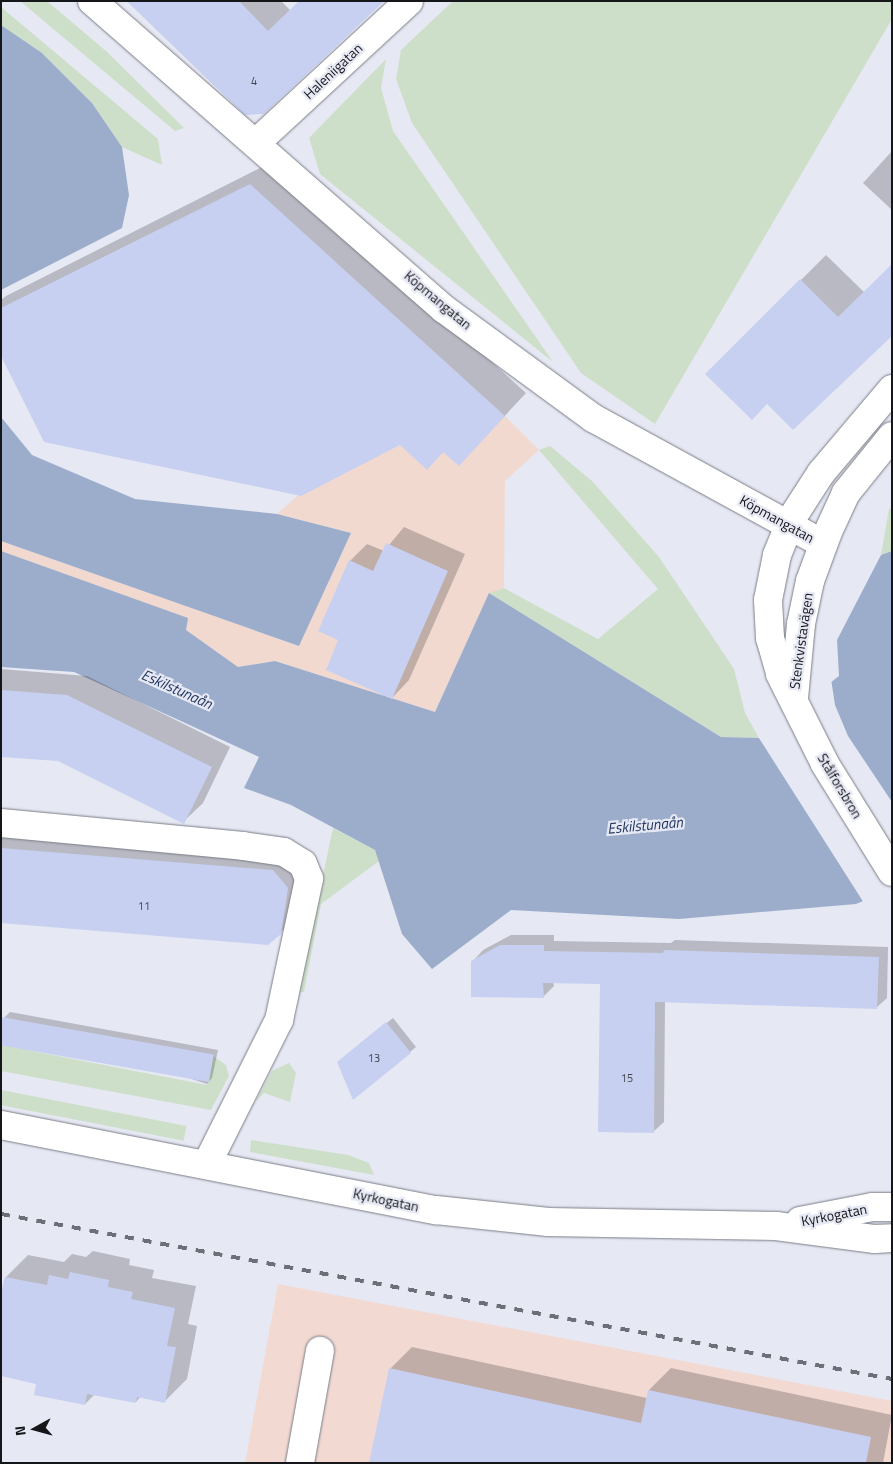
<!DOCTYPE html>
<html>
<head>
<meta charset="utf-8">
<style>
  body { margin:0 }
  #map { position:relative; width:893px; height:1464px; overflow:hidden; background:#e6e8f3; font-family:"Titillium Web",sans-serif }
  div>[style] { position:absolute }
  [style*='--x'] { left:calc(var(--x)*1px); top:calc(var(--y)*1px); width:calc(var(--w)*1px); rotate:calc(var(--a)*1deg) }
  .commercial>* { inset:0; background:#f2d9d2 }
  .industrial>* { inset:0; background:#f1d9d0 }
  .green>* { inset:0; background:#cedfc9; transform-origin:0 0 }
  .water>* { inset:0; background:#9cadcc }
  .pier>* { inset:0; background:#e6e8f3 }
  .shadow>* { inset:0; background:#0003 }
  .building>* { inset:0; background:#c8d0f2; transform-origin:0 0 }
  .roads { filter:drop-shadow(0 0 1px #7a7d86) drop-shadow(0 0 1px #7a7d86) }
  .minor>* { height:28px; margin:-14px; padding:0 14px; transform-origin:14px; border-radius:14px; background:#fff }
  .major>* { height:28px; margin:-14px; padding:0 14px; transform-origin:14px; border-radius:14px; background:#fff }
  .rail>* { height:4px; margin-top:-2px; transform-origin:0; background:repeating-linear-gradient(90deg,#6e6f76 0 9px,transparent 0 18px) }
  span { translate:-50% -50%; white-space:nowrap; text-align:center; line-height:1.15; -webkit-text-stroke:4.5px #e6e8f3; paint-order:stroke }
  .number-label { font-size:11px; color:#424450 }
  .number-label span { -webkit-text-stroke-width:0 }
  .street-label { font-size:14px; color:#15161a }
  .water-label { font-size:15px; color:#1c335c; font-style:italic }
  .frame { position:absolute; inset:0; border:2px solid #15161a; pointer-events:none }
  .north { position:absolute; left:10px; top:1404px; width:50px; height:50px; -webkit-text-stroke:4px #e6e8f3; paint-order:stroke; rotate:263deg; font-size:14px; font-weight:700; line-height:20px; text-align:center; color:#15161a }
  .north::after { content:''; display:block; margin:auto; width:18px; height:22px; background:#15161a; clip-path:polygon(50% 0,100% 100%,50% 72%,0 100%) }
</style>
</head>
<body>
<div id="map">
  <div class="commercial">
    <div style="clip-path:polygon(278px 1284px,892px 1401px,892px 1463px,245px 1463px)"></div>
  </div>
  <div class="industrial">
    <div style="clip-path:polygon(334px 260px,505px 416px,539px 450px,505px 481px,504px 588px,489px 594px,435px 712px,275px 661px,238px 667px,186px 630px,187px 618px,1px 551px,1px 541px,299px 646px,351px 533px,277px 514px,297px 496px,400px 445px,417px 427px,289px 310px)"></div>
  </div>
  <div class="green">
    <div style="clip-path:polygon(20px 1px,47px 1px,106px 51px,184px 128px,175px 131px)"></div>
    <div style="clip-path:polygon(453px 1px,892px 1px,892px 19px,655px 424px,581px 373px,412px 123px,396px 79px,401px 50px)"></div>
    <div style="clip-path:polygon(1px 7px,158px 139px,162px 165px,122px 147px,92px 103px,42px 53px,1px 25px)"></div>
    <div style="clip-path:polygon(386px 59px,381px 88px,393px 131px,553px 362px,320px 174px,309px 138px)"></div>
    <div style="clip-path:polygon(550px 446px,592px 481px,659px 557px,734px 669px,745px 713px,759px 738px,721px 737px,489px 593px,504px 588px,598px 639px,658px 589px,539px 450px)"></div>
    <div style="clip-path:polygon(889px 509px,892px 509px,892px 551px,881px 555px)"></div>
    <div style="clip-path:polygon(333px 828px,375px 850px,379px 861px,321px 904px,304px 992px,298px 992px)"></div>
    <div style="clip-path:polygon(1px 1045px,207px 1085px,213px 1056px,226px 1065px,229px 1076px,211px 1110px,1px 1071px)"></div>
    <div style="clip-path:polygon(289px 1063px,296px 1073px,290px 1102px,264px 1093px,256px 1101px,272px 1071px)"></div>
    <div style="left:1px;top:1090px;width:189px;height:15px;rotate:11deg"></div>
    <div style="clip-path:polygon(251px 1140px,348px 1155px,369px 1163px,374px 1175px,250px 1152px)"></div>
  </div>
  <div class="water">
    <div style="clip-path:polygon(1px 25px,42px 53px,92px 103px,122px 147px,129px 195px,122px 228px,1px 290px)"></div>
    <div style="clip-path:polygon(1px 417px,32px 455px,135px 499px,277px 514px,351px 533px,299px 646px,1px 541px)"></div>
    <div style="clip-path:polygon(1px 551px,188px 618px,186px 630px,238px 667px,275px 661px,435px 712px,489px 593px,721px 737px,759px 738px,839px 676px,837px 640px,881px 555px,892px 551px,892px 889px,856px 904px,679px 919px,511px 910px,432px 969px,402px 934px,375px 850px,291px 805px,244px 788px,259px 757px,74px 672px,1px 667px)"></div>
  </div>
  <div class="pier">
    <div style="clip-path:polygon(831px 679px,835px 705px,848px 736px,892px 802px,892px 892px,864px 903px,757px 735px)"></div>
  </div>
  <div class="shadow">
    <div style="clip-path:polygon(127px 1px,281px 1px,290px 10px,217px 88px)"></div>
    <div style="clip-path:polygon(892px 151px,892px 210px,863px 183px)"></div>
    <div style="clip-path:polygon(272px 162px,526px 393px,459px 465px,444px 451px,427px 468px,401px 444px,1px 353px,1px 300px,6px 296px)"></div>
    <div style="clip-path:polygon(826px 255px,865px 293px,768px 403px,707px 374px)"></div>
    <div style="clip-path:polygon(404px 527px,465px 554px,409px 680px,392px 698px,340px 640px,350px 561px,367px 544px,384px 551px)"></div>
    <div style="clip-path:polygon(1px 669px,87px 676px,230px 747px,203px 803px,183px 822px,58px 760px,1px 755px)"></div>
    <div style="clip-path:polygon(1px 827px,293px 851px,300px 913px,280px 933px,1px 922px)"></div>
    <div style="clip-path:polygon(511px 935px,554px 935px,554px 941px,671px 943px,675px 940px,888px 947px,887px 998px,876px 1008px,665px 1001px,664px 1122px,653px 1132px,601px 983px,553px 982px,554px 986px,543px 997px,473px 961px,483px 950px)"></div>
    <div style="clip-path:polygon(10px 1012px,218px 1050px,212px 1078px,207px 1084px,4px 1018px)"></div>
    <div style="clip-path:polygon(393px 1018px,416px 1047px,410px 1052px,344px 1057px)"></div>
    <div style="clip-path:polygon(93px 1251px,130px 1259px,129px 1265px,154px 1270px,152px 1278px,196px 1286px,188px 1324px,197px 1326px,187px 1379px,165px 1401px,141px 1396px,136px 1402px,95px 1394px,85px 1404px,38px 1383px,1px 1299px,6px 1277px,28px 1255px,64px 1262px,72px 1254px,86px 1257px)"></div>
    <div style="clip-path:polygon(412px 1347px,647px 1398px,649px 1390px,671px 1368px,892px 1415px,883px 1463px,370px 1463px,390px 1369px)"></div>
  </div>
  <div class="building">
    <div style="clip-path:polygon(127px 1px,239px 1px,268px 31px,299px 1px,384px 1px,264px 114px,245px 115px)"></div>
    <div style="clip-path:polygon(250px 184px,505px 416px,459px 466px,443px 452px,427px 470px,400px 445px,301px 496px,44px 442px,1px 356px,1px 308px)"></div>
    <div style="clip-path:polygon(892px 264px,892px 336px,793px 430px,767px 404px,752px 420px,705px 374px,800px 279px,838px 317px)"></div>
    <div style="clip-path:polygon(386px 543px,448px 571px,392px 699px,326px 670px,338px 640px,318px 631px,349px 560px,373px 571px)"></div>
    <div style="clip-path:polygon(1px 690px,67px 695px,212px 767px,184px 824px,58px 761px,1px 757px)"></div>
    <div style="clip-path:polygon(1px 848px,273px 870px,288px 888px,281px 934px,268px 945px,1px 923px)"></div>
    <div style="clip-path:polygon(500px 945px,544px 945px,544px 951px,663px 953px,664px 950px,879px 957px,877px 1009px,655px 1002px,654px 1133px,598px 1132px,600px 984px,543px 983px,544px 998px,471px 997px,471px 961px)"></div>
    <div style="left:1px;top:1017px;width:216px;height:28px;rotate:10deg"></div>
    <div style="clip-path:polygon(386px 1022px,411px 1053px,353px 1100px,337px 1062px)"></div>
    <div style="clip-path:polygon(70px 1272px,109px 1280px,108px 1287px,133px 1292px,131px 1299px,175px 1308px,167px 1346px,176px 1347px,165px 1403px,137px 1397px,136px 1403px,87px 1394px,85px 1405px,34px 1395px,36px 1384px,1px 1376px,1px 1292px,5px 1277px,47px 1285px,49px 1275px,68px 1279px)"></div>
    <div style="clip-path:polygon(389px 1368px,641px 1423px,648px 1390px,871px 1437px,866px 1463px,369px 1463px)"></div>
  </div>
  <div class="roads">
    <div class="minor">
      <div style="--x:92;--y:1;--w:468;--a:41.2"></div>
      <div style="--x:444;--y:309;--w:185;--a:36.2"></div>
      <div style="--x:593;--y:418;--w:262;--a:28.7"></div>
      <div style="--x:257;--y:142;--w:207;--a:-42.8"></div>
      <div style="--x:1;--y:823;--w:243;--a:5.4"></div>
      <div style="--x:243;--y:846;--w:41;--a:8.3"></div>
      <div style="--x:284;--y:852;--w:22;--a:32"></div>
      <div style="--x:303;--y:864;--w:16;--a:68"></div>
      <div style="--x:309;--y:879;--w:144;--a:102"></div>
      <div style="--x:279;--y:1020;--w:161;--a:116.6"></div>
      <div style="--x:1;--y:1125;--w:443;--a:11.1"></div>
      <div style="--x:436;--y:1210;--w:113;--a:6.1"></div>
      <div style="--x:548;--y:1222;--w:228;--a:1"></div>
      <div style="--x:776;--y:1226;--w:100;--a:7.5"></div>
      <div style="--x:875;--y:1239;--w:17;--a:-3"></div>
      <div style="--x:800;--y:1221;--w:74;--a:-10.9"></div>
      <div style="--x:873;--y:1207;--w:19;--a:0"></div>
      <div style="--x:300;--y:1463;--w:114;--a:-79.9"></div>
    </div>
    <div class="major">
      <div style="--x:892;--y:389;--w:110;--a:130.2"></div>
      <div style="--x:821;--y:473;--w:54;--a:122.8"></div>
      <div style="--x:792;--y:518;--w:40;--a:112"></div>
      <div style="--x:777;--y:555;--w:46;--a:101.3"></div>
      <div style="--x:768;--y:600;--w:38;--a:87"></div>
      <div style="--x:770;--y:638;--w:37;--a:74"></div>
      <div style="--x:780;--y:674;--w:101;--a:63.4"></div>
      <div style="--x:825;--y:764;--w:127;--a:58.2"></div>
      <div style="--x:794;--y:698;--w:74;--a:-84.6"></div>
      <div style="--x:801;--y:624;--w:44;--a:-78.2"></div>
      <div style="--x:810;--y:581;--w:52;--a:-69.8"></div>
      <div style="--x:828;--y:532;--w:43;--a:-65.2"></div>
      <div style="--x:846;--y:493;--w:73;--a:-51.1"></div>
    </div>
  </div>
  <div class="rail">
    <div style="--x:1;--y:1214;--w:906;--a:10.49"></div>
  </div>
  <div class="number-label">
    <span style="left:254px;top:81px">4</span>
    <span style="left:144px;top:906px">11</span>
    <span style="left:374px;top:1058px">13</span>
    <span style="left:627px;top:1078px">15</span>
  </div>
  <div class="street-label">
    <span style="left:333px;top:71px;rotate:-43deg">Haleniigatan</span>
    <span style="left:438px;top:300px;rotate:40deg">Köpmangatan</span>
    <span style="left:777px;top:519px;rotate:29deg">Köpmangatan</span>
    <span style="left:801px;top:641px;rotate:-82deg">Stenkvistavägen</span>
    <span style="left:840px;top:786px;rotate:59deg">Stålforsbron</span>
    <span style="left:386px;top:1200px;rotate:12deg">Kyrkogatan</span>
    <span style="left:834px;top:1215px;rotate:-11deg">Kyrkogatan</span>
  </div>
  <div class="water-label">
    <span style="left:177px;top:689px;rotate:24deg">Eskilstunaån</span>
    <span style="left:645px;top:825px;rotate:-5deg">Eskilstunaån</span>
  </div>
  <div class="frame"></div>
  <div class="north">N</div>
</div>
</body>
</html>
